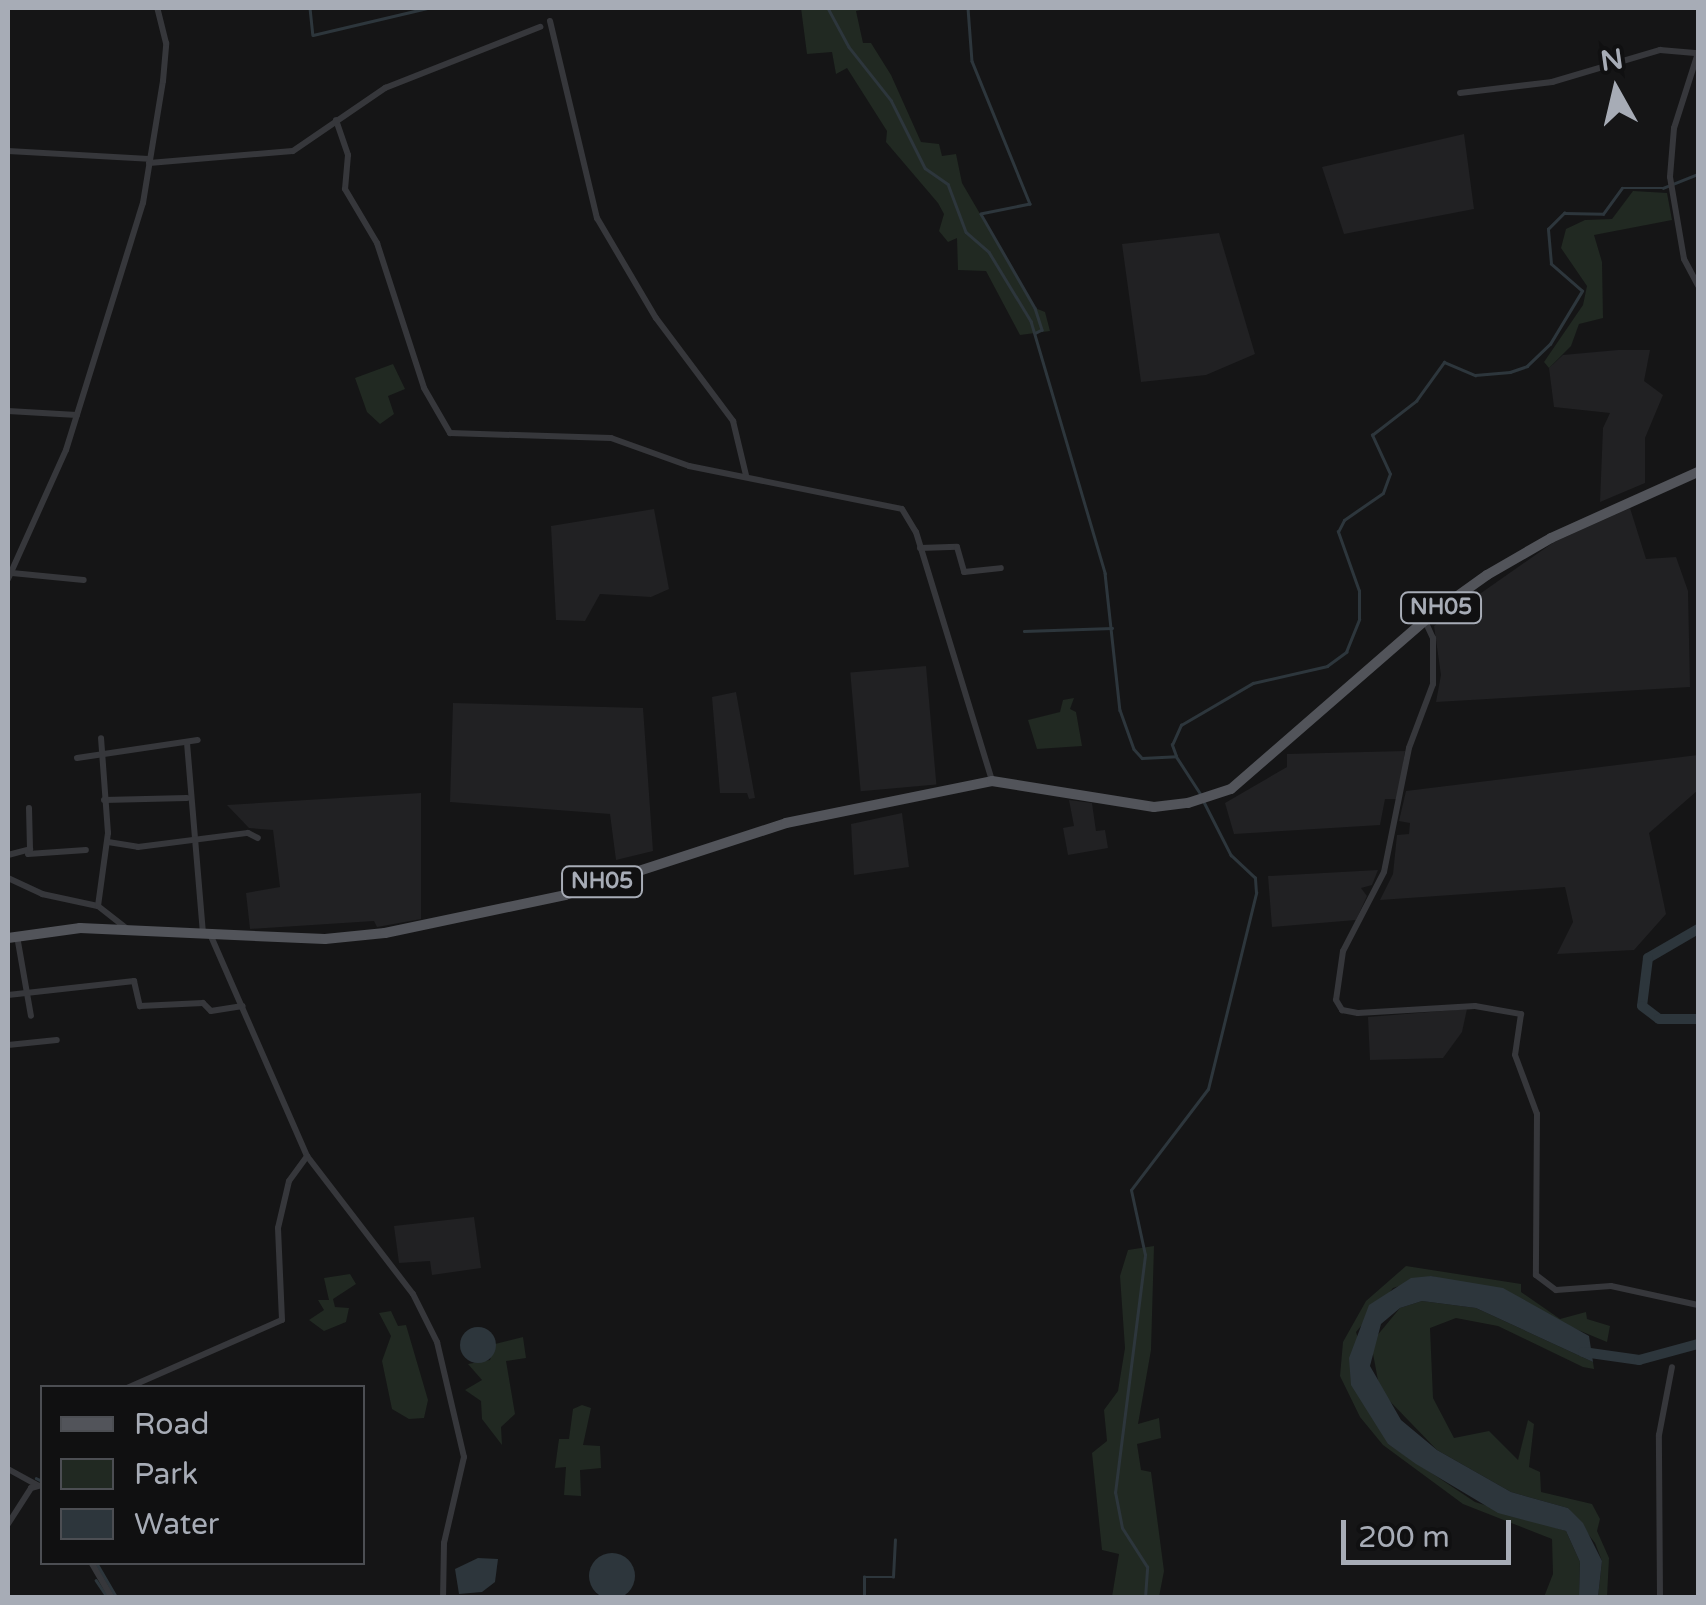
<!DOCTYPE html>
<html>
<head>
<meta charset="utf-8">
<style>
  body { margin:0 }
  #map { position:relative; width:1706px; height:1605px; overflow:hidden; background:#151516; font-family:"Varela Round",sans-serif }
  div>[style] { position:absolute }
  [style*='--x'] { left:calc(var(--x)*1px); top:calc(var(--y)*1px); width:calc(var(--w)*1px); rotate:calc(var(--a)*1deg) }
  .built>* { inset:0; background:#212123; transform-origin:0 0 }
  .green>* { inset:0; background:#212922 }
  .water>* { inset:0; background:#2d363c }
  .round { border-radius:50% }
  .stream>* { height:2.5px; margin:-1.25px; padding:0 1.25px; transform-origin:1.25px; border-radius:1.25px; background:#2d363c }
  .river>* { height:10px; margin:-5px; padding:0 5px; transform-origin:5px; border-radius:5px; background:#2d363c }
  .minor>* { height:6px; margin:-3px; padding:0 3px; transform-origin:3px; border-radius:3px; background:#36373b }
  .primary>* { height:10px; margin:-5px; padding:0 5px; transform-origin:5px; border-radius:5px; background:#52545a }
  span { translate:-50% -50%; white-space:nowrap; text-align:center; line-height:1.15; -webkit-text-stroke:9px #101011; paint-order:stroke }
  .shield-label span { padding:2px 8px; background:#101011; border:2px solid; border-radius:8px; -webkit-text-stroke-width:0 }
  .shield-label { font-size:22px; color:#a7acb6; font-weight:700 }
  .frame { position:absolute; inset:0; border:10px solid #a7acb6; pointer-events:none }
  .legend { position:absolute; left:40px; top:1385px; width:325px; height:180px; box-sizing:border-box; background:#101011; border:2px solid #4c4e53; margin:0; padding:12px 18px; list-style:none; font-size:30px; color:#a7acb6 }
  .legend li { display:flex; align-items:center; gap:20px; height:50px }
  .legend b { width:50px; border:2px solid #4c4e53 }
  .north { position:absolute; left:1566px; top:40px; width:100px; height:100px; -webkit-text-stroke:8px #101011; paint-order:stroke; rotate:352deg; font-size:28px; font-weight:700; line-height:40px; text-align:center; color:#a7acb6 }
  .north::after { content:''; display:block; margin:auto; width:35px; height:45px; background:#a7acb6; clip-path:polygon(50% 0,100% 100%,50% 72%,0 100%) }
  .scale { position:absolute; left:1341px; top:1520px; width:170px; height:45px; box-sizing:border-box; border:5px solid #a7acb6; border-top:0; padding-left:12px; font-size:30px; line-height:35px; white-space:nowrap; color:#a7acb6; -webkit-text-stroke:8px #101011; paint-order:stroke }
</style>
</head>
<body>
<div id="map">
  <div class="built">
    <div style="clip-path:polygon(1464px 134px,1474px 209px,1344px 234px,1322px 167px)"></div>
    <div style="clip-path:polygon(1219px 233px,1255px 354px,1206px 375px,1141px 382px,1122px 244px)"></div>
    <div style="clip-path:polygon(1618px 350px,1650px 350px,1644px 381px,1663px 395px,1645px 438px,1645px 483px,1600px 502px,1603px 428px,1610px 413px,1554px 407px,1549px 368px,1563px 355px)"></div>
    <div style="clip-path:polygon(1630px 508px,1646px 559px,1676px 557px,1688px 591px,1690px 687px,1436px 702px,1441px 675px,1434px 626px,1554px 542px)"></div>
    <div style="clip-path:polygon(654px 509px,669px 589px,651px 597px,600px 594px,585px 621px,556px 620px,551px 526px)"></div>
    <div style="left:926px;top:666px;width:119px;height:76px;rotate:85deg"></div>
    <div style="clip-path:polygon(736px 692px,755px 798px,749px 799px,747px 793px,720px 793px,712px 697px)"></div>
    <div style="clip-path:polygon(453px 703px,643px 708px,653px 851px,616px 860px,610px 814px,450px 802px)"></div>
    <div style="clip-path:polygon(1405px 751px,1398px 799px,1385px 799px,1380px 825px,1234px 834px,1225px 803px,1287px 767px,1287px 754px)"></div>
    <div style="clip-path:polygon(1698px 755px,1698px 790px,1649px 833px,1666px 914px,1634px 950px,1557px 954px,1573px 922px,1565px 887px,1380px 900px,1393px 874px,1397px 835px,1409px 834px,1410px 823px,1399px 821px,1406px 791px)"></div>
    <div style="clip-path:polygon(421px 793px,421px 919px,377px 927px,374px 921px,250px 929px,246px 893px,280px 887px,273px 830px,249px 828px,227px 805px)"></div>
    <div style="clip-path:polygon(1069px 800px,1092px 803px,1096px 831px,1105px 830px,1108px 848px,1068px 855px,1063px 828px,1074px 826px)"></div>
    <div style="clip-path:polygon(902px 813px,909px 867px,854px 875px,851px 824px)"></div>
    <div style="clip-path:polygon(1378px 870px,1372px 885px,1361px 888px,1367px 896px,1356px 920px,1272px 927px,1268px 876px)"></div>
    <div style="clip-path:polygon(1467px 1009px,1462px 1032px,1443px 1058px,1370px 1060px,1368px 1017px)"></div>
    <div style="clip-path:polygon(474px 1217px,481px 1268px,432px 1275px,430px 1261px,399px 1263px,394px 1226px)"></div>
  </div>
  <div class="green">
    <div style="clip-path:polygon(801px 8px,870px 8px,856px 11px,863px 43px,871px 43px,891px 75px,921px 142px,939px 144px,942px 156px,956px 154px,962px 183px,1035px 308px,1045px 312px,1050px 331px,1020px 335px,986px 271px,958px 270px,957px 238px,948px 242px,939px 231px,944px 214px,938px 203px,886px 142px,887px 131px,847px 68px,836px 74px,832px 52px,807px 54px)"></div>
    <div style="clip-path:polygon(1633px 191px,1667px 193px,1672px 220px,1594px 235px,1602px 262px,1603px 318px,1579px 324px,1571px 346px,1549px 368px,1544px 362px,1583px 305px,1587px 286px,1561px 248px,1566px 229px,1585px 220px,1612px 219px)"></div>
    <div style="clip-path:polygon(393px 364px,405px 389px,388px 396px,394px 414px,380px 424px,367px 412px,355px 378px)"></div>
    <div style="clip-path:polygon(1074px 698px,1070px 709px,1076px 712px,1082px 746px,1037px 749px,1028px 720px,1060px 712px,1063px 700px)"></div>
    <div style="clip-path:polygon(1154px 1246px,1151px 1350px,1138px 1424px,1159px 1418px,1161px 1438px,1137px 1444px,1141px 1470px,1151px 1472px,1164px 1571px,1159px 1597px,1112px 1597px,1119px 1554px,1102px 1550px,1092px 1453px,1107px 1441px,1104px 1410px,1118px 1391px,1125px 1348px,1120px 1276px,1128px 1250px)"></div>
    <div style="clip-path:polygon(1406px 1266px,1521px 1284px,1521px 1292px,1560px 1319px,1586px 1312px,1587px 1319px,1610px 1326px,1607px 1342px,1554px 1320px,1522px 1299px,1431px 1276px,1393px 1288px,1356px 1332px,1388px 1444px,1475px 1502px,1566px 1531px,1580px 1562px,1579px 1597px,1544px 1597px,1553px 1574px,1552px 1539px,1463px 1504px,1383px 1445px,1360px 1417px,1340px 1376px,1343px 1342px,1366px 1301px)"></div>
    <div style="clip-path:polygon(350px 1274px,356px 1284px,333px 1299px,335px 1307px,349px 1308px,346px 1322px,324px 1331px,309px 1320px,324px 1310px,318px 1300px,329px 1300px,324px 1278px)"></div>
    <div style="clip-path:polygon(1422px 1301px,1476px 1308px,1593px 1362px,1594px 1369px,1583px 1367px,1498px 1326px,1456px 1318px,1430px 1328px,1433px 1398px,1454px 1438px,1489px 1431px,1518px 1460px,1528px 1420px,1534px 1424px,1529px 1467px,1540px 1472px,1541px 1492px,1592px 1504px,1600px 1519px,1597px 1531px,1609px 1558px,1607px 1597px,1598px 1597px,1602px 1561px,1595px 1543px,1568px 1508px,1511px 1492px,1437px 1450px,1380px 1391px,1371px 1343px,1400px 1308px)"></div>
    <div style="clip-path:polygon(391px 1311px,398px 1326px,406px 1325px,428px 1400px,424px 1418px,409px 1419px,392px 1409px,382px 1361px,391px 1336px,379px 1313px)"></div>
    <div style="clip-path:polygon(523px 1337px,526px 1358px,506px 1361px,515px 1414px,501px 1427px,502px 1445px,482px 1419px,481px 1401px,465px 1390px,482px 1380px,468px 1364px,490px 1360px,495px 1344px)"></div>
    <div style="clip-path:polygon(582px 1405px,591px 1408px,583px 1445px,600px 1446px,601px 1468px,580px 1470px,581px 1496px,564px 1495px,566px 1467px,555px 1468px,559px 1439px,569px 1439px,573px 1409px)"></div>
  </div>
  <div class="water">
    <div style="clip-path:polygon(1431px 1276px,1503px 1288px,1589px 1336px,1593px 1362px,1476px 1308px,1422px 1301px,1400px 1308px,1381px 1324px,1370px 1366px,1401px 1420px,1437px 1450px,1511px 1492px,1568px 1508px,1583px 1523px,1602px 1561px,1598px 1597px,1579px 1597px,1580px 1562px,1566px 1531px,1498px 1513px,1416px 1464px,1388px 1444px,1351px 1385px,1349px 1358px,1369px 1305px,1411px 1278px)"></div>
    <div class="round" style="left:460px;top:1327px;width:36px;height:36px"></div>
    <div class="round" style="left:589px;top:1553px;width:46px;height:46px"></div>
    <div style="clip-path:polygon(478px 1558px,498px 1559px,495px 1582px,482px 1592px,459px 1594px,455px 1569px)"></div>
  </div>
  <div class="stream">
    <div style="--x:310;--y:8;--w:27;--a:84"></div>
    <div style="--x:313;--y:35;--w:117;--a:-13.3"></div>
    <div style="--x:828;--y:8;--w:44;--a:61.7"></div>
    <div style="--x:849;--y:47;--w:68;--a:51.6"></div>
    <div style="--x:891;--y:100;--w:76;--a:63.4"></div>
    <div style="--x:925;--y:168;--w:28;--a:35"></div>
    <div style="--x:948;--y:184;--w:51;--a:69.4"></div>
    <div style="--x:966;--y:232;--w:30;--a:41"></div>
    <div style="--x:989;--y:252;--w:81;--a:58.7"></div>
    <div style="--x:1031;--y:321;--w:263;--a:73.6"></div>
    <div style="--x:1105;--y:573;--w:138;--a:83.8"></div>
    <div style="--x:1120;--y:710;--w:41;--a:70.3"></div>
    <div style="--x:1134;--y:749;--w:12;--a:48"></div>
    <div style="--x:1142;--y:758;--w:34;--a:-3"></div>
    <div style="--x:1176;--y:756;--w:44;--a:57"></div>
    <div style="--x:968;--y:8;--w:53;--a:85.7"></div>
    <div style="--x:972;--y:61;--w:154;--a:67.9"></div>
    <div style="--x:1030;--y:204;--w:50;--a:168.5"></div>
    <div style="--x:981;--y:214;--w:108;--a:60.1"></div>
    <div style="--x:1035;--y:308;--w:23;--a:72"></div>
    <div style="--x:1042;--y:330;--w:7;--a:153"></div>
    <div style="--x:1024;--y:631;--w:88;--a:-2"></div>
    <div style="--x:1176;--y:756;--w:12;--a:-110"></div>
    <div style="--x:1172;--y:745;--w:22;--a:-66"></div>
    <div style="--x:1181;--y:725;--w:83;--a:-30.3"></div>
    <div style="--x:1253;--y:683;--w:76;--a:-12.9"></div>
    <div style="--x:1327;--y:666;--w:24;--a:-36"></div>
    <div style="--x:1346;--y:652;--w:35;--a:-68"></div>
    <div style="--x:1359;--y:619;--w:28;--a:-90"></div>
    <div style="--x:1359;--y:591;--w:63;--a:-109.6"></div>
    <div style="--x:1338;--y:532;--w:13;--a:-63"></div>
    <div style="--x:1344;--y:520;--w:47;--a:-34.7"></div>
    <div style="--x:1383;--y:493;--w:20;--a:-70"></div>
    <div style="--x:1390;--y:474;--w:43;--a:-114.8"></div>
    <div style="--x:1372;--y:435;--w:56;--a:-37.7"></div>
    <div style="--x:1416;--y:401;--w:48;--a:-54.3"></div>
    <div style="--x:1444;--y:362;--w:34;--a:23"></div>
    <div style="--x:1475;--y:375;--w:35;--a:-5"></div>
    <div style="--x:1510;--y:372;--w:18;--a:-19"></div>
    <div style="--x:1527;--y:366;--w:32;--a:-44"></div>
    <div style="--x:1550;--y:344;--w:62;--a:-58.9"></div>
    <div style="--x:1582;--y:291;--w:41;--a:-138.9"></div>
    <div style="--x:1551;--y:264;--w:35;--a:-95"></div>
    <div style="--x:1548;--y:229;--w:23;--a:-45"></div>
    <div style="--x:1564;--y:213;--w:39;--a:1"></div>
    <div style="--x:1603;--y:214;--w:32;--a:-54"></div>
    <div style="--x:1622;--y:188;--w:41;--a:0"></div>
    <div style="--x:1663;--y:188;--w:38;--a:-22"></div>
    <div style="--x:36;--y:1478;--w:7;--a:27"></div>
    <div style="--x:96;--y:1562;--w:42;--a:59.7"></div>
    <div style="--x:96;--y:1580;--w:22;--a:56"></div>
    <div style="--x:864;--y:1598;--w:21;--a:-90"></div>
    <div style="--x:864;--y:1577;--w:29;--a:0"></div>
    <div style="--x:893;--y:1577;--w:37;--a:-87"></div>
    <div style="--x:1145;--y:1598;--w:31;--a:-86"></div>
    <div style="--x:1147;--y:1567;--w:46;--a:-122.7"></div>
    <div style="--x:1122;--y:1528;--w:36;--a:-101"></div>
    <div style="--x:1115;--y:1493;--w:240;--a:-82.8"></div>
    <div style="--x:1145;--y:1255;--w:66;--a:-102.2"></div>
    <div style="--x:1131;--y:1190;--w:127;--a:-52.7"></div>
    <div style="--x:1208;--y:1089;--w:202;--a:-76.2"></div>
    <div style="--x:1256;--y:893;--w:15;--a:-94"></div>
    <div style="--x:1255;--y:878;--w:33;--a:-137"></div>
    <div style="--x:1231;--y:856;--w:62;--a:-117"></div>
  </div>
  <div class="river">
    <div style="--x:1698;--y:929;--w:58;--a:149.9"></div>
    <div style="--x:1648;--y:958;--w:48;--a:97.1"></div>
    <div style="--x:1642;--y:1006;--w:21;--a:37"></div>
    <div style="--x:1659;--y:1019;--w:39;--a:0"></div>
    <div style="--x:1583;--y:1352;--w:57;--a:8.1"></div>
    <div style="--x:1639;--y:1360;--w:61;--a:-15.2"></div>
  </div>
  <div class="minor">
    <div style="--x:550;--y:21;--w:203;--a:76.6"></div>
    <div style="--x:597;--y:218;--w:116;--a:59.5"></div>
    <div style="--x:656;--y:318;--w:129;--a:53.2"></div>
    <div style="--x:733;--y:421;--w:56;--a:76.5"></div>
    <div style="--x:1698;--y:53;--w:79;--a:107.7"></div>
    <div style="--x:1674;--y:128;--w:49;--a:94.7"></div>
    <div style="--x:1670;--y:177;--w:83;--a:80.3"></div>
    <div style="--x:1684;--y:259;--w:30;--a:62"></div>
    <div style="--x:1460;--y:93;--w:93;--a:-6.8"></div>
    <div style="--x:1552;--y:82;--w:113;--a:-16.5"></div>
    <div style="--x:1660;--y:50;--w:38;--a:5"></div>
    <div style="--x:336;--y:120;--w:37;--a:71"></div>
    <div style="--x:348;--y:155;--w:34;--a:95"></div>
    <div style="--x:345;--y:189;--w:63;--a:59.3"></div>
    <div style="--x:377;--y:243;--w:152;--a:72"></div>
    <div style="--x:424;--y:388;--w:52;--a:60"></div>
    <div style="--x:450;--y:433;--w:161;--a:1.8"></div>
    <div style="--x:611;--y:438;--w:83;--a:19.7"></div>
    <div style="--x:689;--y:466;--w:217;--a:11.4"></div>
    <div style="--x:902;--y:509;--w:27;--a:59"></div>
    <div style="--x:916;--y:532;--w:259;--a:73"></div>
    <div style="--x:8;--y:151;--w:141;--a:3.2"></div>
    <div style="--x:149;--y:163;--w:144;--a:-4.8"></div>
    <div style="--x:293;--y:151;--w:112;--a:-34.4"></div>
    <div style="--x:385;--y:88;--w:167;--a:-21.5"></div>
    <div style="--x:8;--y:411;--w:69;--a:3.3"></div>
    <div style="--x:920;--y:548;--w:37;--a:-2"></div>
    <div style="--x:957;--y:547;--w:26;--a:74"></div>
    <div style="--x:964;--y:572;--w:37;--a:-6"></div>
    <div style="--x:12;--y:573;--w:72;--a:5.6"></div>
    <div style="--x:8;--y:579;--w:141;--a:-65.8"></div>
    <div style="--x:66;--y:450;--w:259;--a:-72.7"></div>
    <div style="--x:143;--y:203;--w:124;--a:-80.7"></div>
    <div style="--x:163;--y:81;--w:38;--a:-85"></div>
    <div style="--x:166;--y:43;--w:36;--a:-104"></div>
    <div style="--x:1425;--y:621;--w:19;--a:65"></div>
    <div style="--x:1433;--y:638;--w:46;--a:90"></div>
    <div style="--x:1433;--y:684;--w:68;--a:110.6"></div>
    <div style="--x:1409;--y:748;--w:126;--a:101.4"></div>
    <div style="--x:1384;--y:872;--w:89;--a:117.4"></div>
    <div style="--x:1343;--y:951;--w:49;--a:98.1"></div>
    <div style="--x:1336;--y:1000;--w:12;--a:59"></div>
    <div style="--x:1342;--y:1010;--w:16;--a:11"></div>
    <div style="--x:1358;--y:1013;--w:117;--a:-3.4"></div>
    <div style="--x:1475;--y:1006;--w:47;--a:9.9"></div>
    <div style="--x:1521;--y:1014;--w:41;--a:98.3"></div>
    <div style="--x:1515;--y:1055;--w:63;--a:69.6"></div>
    <div style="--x:1537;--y:1114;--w:161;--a:90.4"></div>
    <div style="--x:1536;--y:1275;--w:25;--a:37"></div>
    <div style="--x:1556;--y:1290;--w:55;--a:-4.2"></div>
    <div style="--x:1611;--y:1286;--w:89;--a:12.3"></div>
    <div style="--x:187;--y:743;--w:190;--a:85.2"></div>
    <div style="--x:77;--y:758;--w:122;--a:-8.5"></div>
    <div style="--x:104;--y:800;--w:83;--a:-1.4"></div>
    <div style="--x:108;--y:842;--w:30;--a:9"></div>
    <div style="--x:138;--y:847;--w:111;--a:-7.3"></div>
    <div style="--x:248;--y:833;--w:11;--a:27"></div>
    <div style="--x:28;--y:854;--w:58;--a:-3.9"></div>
    <div style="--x:8;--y:855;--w:23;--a:-15"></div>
    <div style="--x:30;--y:849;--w:41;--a:-91.4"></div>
    <div style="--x:8;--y:878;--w:38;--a:25"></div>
    <div style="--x:42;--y:894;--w:57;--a:12.1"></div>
    <div style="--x:98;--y:906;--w:37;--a:38"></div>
    <div style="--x:98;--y:906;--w:74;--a:-82.2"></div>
    <div style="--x:108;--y:833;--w:95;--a:-94.2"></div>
    <div style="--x:210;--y:934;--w:242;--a:66.4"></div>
    <div style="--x:307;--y:1156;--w:174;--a:52.5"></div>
    <div style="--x:413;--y:1294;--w:54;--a:63.4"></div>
    <div style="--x:437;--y:1342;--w:118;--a:76.8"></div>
    <div style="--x:464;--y:1457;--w:88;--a:103.1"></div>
    <div style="--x:444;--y:1543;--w:55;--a:91"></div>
    <div style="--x:17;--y:936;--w:81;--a:80.1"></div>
    <div style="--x:8;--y:995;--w:127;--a:-6.3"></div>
    <div style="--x:134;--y:981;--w:26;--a:77"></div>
    <div style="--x:140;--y:1006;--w:63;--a:-2.7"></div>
    <div style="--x:203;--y:1003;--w:11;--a:45"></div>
    <div style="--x:211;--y:1011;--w:32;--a:-9"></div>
    <div style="--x:8;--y:1045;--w:49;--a:-5.8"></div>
    <div style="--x:127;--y:1388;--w:169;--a:-23.7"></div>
    <div style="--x:282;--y:1320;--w:92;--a:-92.5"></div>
    <div style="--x:278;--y:1228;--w:48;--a:-76.8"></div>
    <div style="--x:289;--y:1181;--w:31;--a:-54"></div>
    <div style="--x:8;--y:1469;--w:33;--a:29"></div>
    <div style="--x:8;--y:1524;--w:43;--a:-57.4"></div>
    <div style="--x:31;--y:1488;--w:11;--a:-15"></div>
    <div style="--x:91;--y:1562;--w:42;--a:59.7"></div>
    <div style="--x:1660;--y:1598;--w:163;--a:-90.4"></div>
    <div style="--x:1659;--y:1435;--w:69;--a:-79.2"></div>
  </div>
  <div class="primary">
    <div style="--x:8;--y:938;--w:73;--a:-7.9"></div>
    <div style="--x:80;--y:928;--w:245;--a:2.6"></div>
    <div style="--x:325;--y:939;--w:60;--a:-5.7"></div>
    <div style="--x:385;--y:933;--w:184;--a:-11.9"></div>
    <div style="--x:565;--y:895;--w:232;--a:-18"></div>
    <div style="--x:786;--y:823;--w:210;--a:-11.5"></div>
    <div style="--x:992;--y:781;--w:164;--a:9.1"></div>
    <div style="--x:1154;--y:807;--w:34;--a:-7"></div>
    <div style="--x:1188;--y:803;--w:45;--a:-18"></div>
    <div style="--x:1231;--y:789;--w:265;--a:-41"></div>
    <div style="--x:1431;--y:615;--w:69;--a:-35.5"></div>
    <div style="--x:1487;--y:575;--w:74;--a:-30"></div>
    <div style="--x:1551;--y:538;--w:161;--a:-24.2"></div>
  </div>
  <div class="shield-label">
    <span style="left:1441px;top:608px">NH05</span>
    <span style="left:602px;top:882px">NH05</span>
  </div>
  <div class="frame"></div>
  <ul class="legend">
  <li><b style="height:12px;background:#52545a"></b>Road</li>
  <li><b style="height:28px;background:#212922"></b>Park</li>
  <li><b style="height:28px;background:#2d363c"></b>Water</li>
  </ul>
  <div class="north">N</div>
  <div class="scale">200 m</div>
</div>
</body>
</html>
